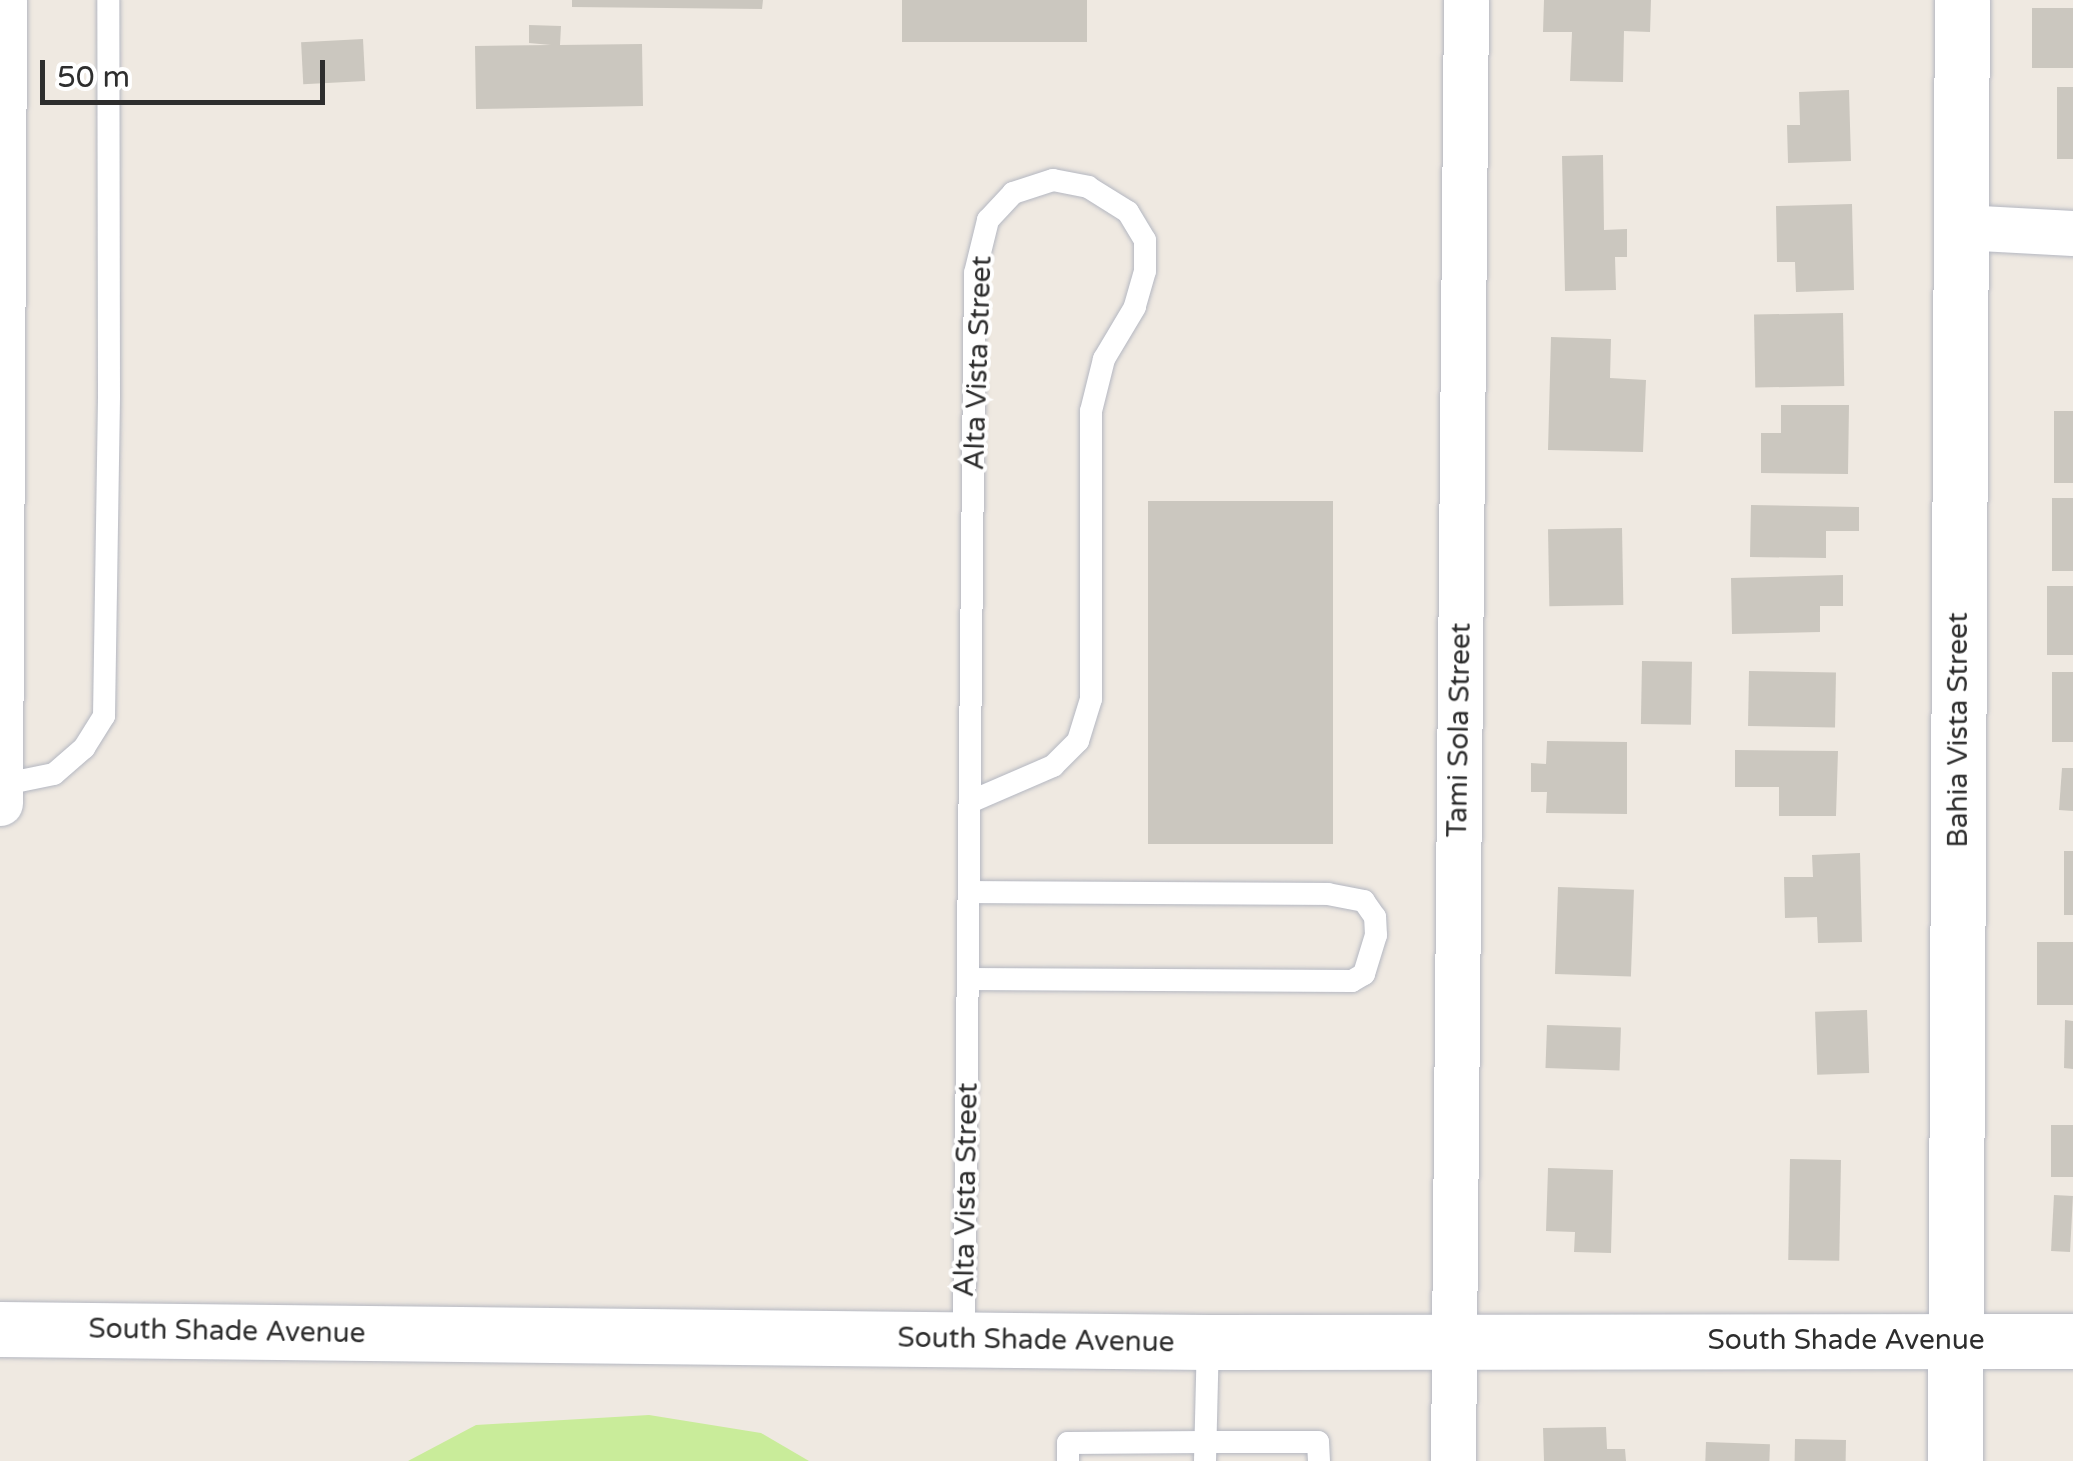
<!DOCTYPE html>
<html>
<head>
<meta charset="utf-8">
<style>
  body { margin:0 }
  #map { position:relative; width:2073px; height:1461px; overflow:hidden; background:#efe9e1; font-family:"Varela Round",sans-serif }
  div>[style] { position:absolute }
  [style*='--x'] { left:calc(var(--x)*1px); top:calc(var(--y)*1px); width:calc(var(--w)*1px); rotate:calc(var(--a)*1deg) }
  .pitch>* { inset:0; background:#c9ec9a }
  .building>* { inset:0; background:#cbc7bf; transform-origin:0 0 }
  .roads { filter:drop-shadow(0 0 2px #b4b7c1) drop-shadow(0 0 2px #b4b7c1) }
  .service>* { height:22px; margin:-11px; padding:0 11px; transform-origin:11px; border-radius:11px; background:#fff }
  .minor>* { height:45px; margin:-22.5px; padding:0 22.5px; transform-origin:22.5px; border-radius:22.5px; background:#fff }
  .tertiary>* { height:55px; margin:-27.5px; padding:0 27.5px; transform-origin:27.5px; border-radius:27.5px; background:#fff }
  span { translate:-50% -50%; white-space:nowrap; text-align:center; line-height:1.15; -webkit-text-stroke:8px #fff; paint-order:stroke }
  .street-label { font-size:28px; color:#2e2e2e }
  .scale { position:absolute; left:40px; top:60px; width:285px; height:45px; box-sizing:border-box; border:5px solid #2e2e2e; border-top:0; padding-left:12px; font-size:30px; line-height:35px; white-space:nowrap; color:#2e2e2e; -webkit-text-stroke:8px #fff; paint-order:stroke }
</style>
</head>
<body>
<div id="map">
  <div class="pitch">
    <div style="clip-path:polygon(649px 1415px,761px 1433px,809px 1461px,408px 1461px,476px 1425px)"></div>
  </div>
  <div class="building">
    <div style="clip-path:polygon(572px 0,763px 0,762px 9px,572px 7px)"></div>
    <div style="left:902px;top:0;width:185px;height:42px"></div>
    <div style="clip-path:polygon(1544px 0,1651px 0,1650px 32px,1624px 31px,1623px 82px,1570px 81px,1572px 32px,1543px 32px)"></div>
    <div style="left:2032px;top:8px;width:41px;height:60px"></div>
    <div style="clip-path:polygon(529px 25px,561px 26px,560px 45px,642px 44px,643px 106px,476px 109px,475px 46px,551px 45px,529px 43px)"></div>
    <div style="left:363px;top:39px;width:42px;height:62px;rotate:87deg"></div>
    <div style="left:2057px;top:87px;width:16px;height:72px"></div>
    <div style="clip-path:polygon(1849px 90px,1851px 161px,1788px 163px,1787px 125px,1800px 125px,1799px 92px)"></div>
    <div style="clip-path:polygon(1603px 155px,1604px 230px,1627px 229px,1627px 257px,1615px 257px,1616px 290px,1565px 291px,1562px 156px)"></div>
    <div style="clip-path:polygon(1852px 204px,1854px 290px,1796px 292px,1795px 262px,1777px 262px,1776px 206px)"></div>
    <div style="left:1843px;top:313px;width:73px;height:89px;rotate:89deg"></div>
    <div style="clip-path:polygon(1551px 337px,1611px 339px,1610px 378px,1646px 380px,1643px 452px,1548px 450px)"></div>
    <div style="clip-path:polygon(1781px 405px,1849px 405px,1848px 474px,1761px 473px,1761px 433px,1781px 433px)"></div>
    <div style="left:2054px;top:411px;width:19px;height:72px"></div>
    <div style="left:2052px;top:498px;width:21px;height:73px"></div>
    <div style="left:1148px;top:501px;width:185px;height:343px"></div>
    <div style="clip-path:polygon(1751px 505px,1859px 507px,1859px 531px,1826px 531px,1826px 558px,1750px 557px)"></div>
    <div style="left:1622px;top:528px;width:77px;height:74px;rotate:89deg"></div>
    <div style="clip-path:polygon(1843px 575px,1843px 606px,1820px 606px,1820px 632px,1732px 634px,1731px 578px)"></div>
    <div style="left:2073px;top:586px;width:69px;height:26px;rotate:90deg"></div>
    <div style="left:1642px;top:661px;width:50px;height:63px;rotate:1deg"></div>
    <div style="left:1749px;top:671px;width:87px;height:55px;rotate:1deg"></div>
    <div style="left:2073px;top:672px;width:70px;height:21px;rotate:90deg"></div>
    <div style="clip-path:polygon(1547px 741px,1627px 742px,1627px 814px,1546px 813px,1547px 792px,1531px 792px,1531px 763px,1546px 764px)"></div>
    <div style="clip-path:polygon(1735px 750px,1838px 751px,1836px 816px,1779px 816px,1779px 787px,1735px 787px)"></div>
    <div style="clip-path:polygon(2062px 768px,2073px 768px,2073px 811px,2059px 810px)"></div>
    <div style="left:2064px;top:851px;width:9px;height:64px"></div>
    <div style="clip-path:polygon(1860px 853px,1862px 942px,1818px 943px,1817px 917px,1785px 918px,1784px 877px,1813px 877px,1812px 855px)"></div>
    <div style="left:1558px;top:887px;width:76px;height:87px;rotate:2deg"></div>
    <div style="left:2073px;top:942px;width:63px;height:36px;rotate:90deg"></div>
    <div style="left:1867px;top:1010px;width:63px;height:52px;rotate:88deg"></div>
    <div style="clip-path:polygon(2065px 1020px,2073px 1021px,2073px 1069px,2064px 1068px)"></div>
    <div style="left:1547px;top:1025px;width:74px;height:43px;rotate:2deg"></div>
    <div style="left:2051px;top:1125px;width:22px;height:52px"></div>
    <div style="left:1790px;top:1159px;width:51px;height:101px;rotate:1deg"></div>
    <div style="clip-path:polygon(1548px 1168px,1613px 1170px,1611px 1253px,1574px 1252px,1575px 1232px,1546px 1231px)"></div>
    <div style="left:2054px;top:1195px;width:19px;height:56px;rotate:3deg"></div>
    <div style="clip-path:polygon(1606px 1427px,1607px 1449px,1625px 1449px,1626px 1461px,1544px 1461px,1543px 1428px)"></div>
    <div style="left:1795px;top:1439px;width:51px;height:22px;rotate:1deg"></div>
    <div style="left:1706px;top:1442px;width:64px;height:19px;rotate:2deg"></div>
  </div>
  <div class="roads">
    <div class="service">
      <div style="--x:0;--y:785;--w:55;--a:-11.5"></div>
      <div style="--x:54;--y:774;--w:40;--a:-41"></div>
      <div style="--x:84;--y:748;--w:38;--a:-58"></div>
      <div style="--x:104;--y:716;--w:320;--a:-89.1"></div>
      <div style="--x:109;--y:396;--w:396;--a:-90.1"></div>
      <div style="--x:968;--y:979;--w:384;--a:0.3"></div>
      <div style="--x:1352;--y:981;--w:14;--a:-30"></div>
      <div style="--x:1364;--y:974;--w:41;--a:-72.9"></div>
      <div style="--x:1376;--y:935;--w:18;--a:-93"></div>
      <div style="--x:1375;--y:917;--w:19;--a:-125"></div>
      <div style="--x:1364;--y:901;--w:37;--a:-169"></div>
      <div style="--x:1328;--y:894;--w:358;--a:-179.7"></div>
      <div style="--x:964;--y:1339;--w:1066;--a:-89.41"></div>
      <div style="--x:975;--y:273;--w:55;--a:-76.2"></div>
      <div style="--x:988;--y:220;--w:37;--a:-47"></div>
      <div style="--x:1013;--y:193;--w:42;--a:-18"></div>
      <div style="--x:1053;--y:180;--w:36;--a:11"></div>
      <div style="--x:1088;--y:187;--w:47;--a:32"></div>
      <div style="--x:1128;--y:212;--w:33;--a:59"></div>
      <div style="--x:1145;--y:240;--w:31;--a:90"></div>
      <div style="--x:1145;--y:271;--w:37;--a:106"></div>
      <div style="--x:1135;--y:307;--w:61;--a:120.8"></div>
      <div style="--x:1104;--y:359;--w:54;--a:104"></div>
      <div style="--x:1091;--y:411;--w:288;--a:90"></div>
      <div style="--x:1091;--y:699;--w:44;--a:107.2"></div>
      <div style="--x:1078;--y:741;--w:35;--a:135"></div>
      <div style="--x:1053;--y:766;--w:90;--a:156.6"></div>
      <div style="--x:1068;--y:1461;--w:18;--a:-90"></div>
      <div style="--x:1068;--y:1443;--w:137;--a:-0.4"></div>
      <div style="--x:1205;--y:1442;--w:113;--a:0"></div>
      <div style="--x:1318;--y:1442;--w:19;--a:87"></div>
      <div style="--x:1205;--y:1461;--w:119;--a:-88.6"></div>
    </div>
    <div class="minor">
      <div style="--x:1961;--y:227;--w:112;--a:3.1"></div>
      <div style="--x:0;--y:803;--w:803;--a:-89.71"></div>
      <div style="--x:1453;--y:1461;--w:1461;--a:-89.49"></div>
    </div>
    <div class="tertiary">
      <div style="--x:0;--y:1329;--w:1208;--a:0.62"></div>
      <div style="--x:1208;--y:1342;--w:865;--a:-0.07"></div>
      <div style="--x:1955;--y:1461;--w:1461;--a:-89.73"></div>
    </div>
  </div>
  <div class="street-label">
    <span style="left:978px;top:363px;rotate:-88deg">Alta Vista Street</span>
    <span style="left:1459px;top:730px;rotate:-89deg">Tami Sola Street</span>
    <span style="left:1958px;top:730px;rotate:-90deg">Bahia Vista Street</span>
    <span style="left:966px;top:1190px;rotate:-89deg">Alta Vista Street</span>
    <span style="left:227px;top:1331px;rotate:1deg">South Shade Avenue</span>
    <span style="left:1036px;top:1340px;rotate:1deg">South Shade Avenue</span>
    <span style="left:1846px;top:1340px">South Shade Avenue</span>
  </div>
  <div class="scale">50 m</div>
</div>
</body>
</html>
